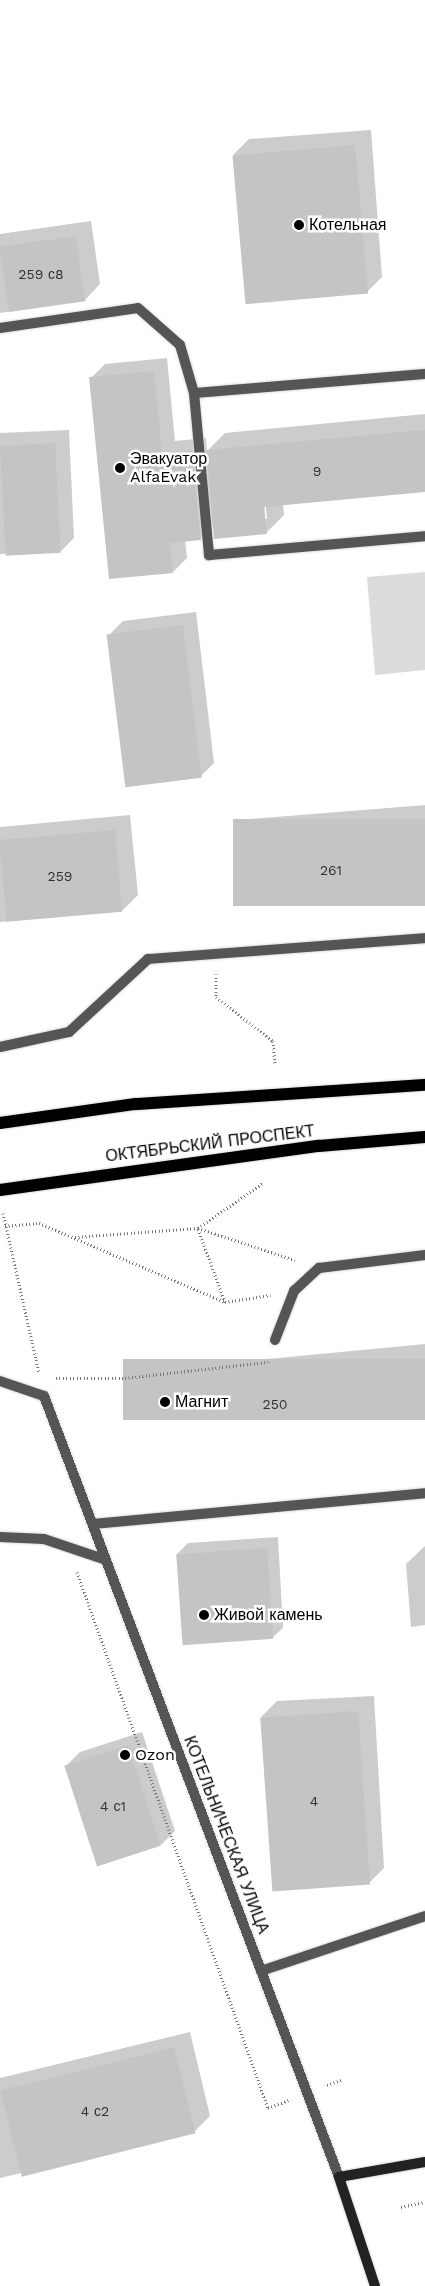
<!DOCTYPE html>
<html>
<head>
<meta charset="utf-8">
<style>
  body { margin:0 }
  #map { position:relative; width:425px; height:2286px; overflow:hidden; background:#fff; font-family:"Work Sans",sans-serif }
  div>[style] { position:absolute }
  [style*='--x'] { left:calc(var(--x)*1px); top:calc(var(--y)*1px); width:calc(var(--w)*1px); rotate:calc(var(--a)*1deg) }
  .green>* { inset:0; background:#dcdcdc }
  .shadow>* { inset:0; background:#0003 }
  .building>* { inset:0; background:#c4c4c4; transform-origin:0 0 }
  .path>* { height:3px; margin-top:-1.5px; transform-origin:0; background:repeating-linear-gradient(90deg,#777 0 1px,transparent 0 3.5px) }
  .roads { filter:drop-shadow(0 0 1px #dbdbdb) drop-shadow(0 0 1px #dbdbdb) }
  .lane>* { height:10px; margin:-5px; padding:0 5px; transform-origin:5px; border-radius:5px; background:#555 }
  .street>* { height:10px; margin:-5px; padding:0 5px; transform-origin:5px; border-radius:5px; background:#555 }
  .secondary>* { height:10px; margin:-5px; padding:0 5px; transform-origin:5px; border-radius:5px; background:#222 }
  .primary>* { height:12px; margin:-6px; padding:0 6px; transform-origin:6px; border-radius:6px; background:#000 }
  .dots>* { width:14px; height:14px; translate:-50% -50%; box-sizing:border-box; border:2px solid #fff; border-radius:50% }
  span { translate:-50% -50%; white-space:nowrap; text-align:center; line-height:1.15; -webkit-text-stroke:5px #fff; paint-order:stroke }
  .number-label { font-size:14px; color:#313131 }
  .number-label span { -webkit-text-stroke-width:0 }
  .poi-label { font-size:16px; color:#000 }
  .left { translate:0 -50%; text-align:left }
  .street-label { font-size:16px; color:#000 }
</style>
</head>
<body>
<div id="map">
  <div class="green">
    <div style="clip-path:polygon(425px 572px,425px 670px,375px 675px,367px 577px)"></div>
  </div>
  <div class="shadow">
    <div style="clip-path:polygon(371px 130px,382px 277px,366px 293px,233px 155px,249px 139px)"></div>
    <div style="clip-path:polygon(91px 221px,100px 284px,85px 300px,0 313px,0 234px)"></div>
    <div style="clip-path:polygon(evenodd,167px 358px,175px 441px,206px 438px,207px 451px,225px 433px,425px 414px,425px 490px,283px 504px,284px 515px,266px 533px,214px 525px,200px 539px,185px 540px,187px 558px,173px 572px,91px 378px,105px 364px,167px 358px,265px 500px,267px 519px,264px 519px,265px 500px)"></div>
    <div style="clip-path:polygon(69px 430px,74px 538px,60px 552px,0 554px,0 433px)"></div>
    <div style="clip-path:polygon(196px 612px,214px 763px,200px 777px,109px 635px,123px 621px)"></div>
    <div style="clip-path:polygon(425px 805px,425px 905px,236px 834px,251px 819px)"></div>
    <div style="clip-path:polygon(130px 815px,138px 895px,122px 911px,0 922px,0 827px)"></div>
    <div style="clip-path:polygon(425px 1344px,425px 1419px,125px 1389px,142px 1371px)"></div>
    <div style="clip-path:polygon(278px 1537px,283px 1628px,272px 1638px,177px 1554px,188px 1543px)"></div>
    <div style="clip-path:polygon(425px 1546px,425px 1625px,411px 1627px,406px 1564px)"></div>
    <div style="clip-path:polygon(374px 1696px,384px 1868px,368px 1884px,261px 1717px,277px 1701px)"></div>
    <div style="clip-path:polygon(142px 1732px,175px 1831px,161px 1845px,66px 1766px,80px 1752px)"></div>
    <div style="clip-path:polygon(190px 2032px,210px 2116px,194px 2132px,0 2178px,0 2078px)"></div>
  </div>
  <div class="building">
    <div style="left:355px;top:145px;width:149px;height:123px;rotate:85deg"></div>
    <div style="left:76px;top:236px;width:66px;height:77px;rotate:82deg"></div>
    <div style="clip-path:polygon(154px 371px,162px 454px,192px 451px,201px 540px,170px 543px,173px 573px,109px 579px,89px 377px)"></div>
    <div style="clip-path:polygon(425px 430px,425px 492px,264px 507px,267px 534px,214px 539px,206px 450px)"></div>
    <div style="left:55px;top:443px;width:110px;height:55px;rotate:87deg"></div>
    <div style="left:183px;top:625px;width:154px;height:77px;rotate:83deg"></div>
    <div style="left:425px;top:819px;width:87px;height:192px;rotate:90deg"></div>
    <div style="left:115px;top:830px;width:82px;height:116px;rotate:85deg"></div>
    <div style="left:425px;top:1359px;width:61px;height:302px;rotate:90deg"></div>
    <div style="left:267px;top:1548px;width:91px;height:91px;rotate:86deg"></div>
    <div style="left:358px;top:1711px;width:174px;height:98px;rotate:86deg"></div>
    <div style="left:128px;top:1745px;width:106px;height:67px;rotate:72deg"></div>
    <div style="left:174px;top:2047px;width:89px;height:179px;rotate:76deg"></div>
  </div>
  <div class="path">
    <div style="--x:216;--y:974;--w:23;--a:90"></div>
    <div style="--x:216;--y:997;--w:72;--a:37.7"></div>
    <div style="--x:273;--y:1041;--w:24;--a:85"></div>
    <div style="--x:3;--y:1213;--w:164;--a:77.3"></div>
    <div style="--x:5;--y:1226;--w:34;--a:-5"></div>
    <div style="--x:39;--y:1223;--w:202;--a:23"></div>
    <div style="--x:225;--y:1302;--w:46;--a:-8.8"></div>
    <div style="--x:198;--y:1228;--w:79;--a:-34.7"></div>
    <div style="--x:198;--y:1229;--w:78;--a:69.7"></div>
    <div style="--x:75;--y:1237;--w:123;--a:-4.2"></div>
    <div style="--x:198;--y:1228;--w:102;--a:18.3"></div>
    <div style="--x:56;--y:1378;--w:69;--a:0"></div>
    <div style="--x:125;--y:1378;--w:144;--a:-6.4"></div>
    <div style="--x:268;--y:1362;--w:3;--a:-72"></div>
    <div style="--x:77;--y:1572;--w:569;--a:70.39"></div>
    <div style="--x:268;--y:2108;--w:22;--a:-21"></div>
    <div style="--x:327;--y:2085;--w:15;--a:-20"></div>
    <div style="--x:401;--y:2207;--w:25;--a:-12"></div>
  </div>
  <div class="roads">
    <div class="lane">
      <div style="--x:0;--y:328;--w:139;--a:-8.2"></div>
      <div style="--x:138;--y:308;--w:56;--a:41.4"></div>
      <div style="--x:180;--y:345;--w:50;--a:73.7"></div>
      <div style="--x:194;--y:393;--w:163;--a:84.7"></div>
      <div style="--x:209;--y:555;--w:217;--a:-5"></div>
      <div style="--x:0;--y:1047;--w:71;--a:-12.3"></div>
      <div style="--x:69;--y:1032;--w:108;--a:-42.7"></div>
      <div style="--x:148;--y:959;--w:278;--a:-4.3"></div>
      <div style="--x:275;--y:1340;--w:53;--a:-68.8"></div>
      <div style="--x:294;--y:1291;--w:34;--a:-43"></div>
      <div style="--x:319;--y:1268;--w:107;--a:-7"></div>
      <div style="--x:0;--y:1381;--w:46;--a:18.8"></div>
      <div style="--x:93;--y:1524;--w:333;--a:-5.3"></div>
      <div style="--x:0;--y:1537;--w:44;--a:2.6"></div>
      <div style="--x:44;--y:1539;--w:65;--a:18.7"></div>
      <div style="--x:261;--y:1971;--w:173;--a:-18.5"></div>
    </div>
    <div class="street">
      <div style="--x:194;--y:393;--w:232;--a:-4.7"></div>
      <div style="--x:44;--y:1396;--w:835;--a:69.31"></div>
    </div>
    <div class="secondary">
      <div style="--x:375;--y:2286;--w:115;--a:-108.3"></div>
      <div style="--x:339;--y:2177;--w:87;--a:-9.9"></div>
    </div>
    <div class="primary">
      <div style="--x:0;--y:1123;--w:137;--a:-8"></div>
      <div style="--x:136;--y:1104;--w:290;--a:-3.8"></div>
      <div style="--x:0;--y:1190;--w:322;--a:-7.9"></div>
      <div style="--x:319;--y:1146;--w:106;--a:-4.9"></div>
    </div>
  </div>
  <div class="dots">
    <div style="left:299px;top:225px;background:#000"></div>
    <div style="left:120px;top:468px;background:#000"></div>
    <div style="left:165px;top:1402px;background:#000"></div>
    <div style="left:204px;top:1615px;background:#000"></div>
    <div style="left:125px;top:1755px;background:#000"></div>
  </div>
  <div class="number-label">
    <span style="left:41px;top:274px">259 с8</span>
    <span style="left:317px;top:471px">9</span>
    <span style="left:331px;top:870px">261</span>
    <span style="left:60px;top:876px">259</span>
    <span style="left:275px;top:1404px">250</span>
    <span style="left:314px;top:1801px">4</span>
    <span style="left:113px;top:1806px">4 с1</span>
    <span style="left:95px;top:2111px">4 с2</span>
  </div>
  <div class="poi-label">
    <span class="left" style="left:309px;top:225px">Котельная</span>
    <span class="left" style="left:130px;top:468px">Эвакуатор<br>AlfaEvak</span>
    <span class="left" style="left:175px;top:1402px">Магнит</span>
    <span class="left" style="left:214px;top:1615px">Живой камень</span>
    <span class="left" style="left:135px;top:1755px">Ozon</span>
  </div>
  <div class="street-label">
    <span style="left:210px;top:1144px;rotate:-7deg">ОКТЯБРЬСКИЙ ПРОСПЕКТ</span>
    <span style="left:226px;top:1835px;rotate:69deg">КОТЕЛЬНИЧЕСКАЯ УЛИЦА</span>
  </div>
</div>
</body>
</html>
